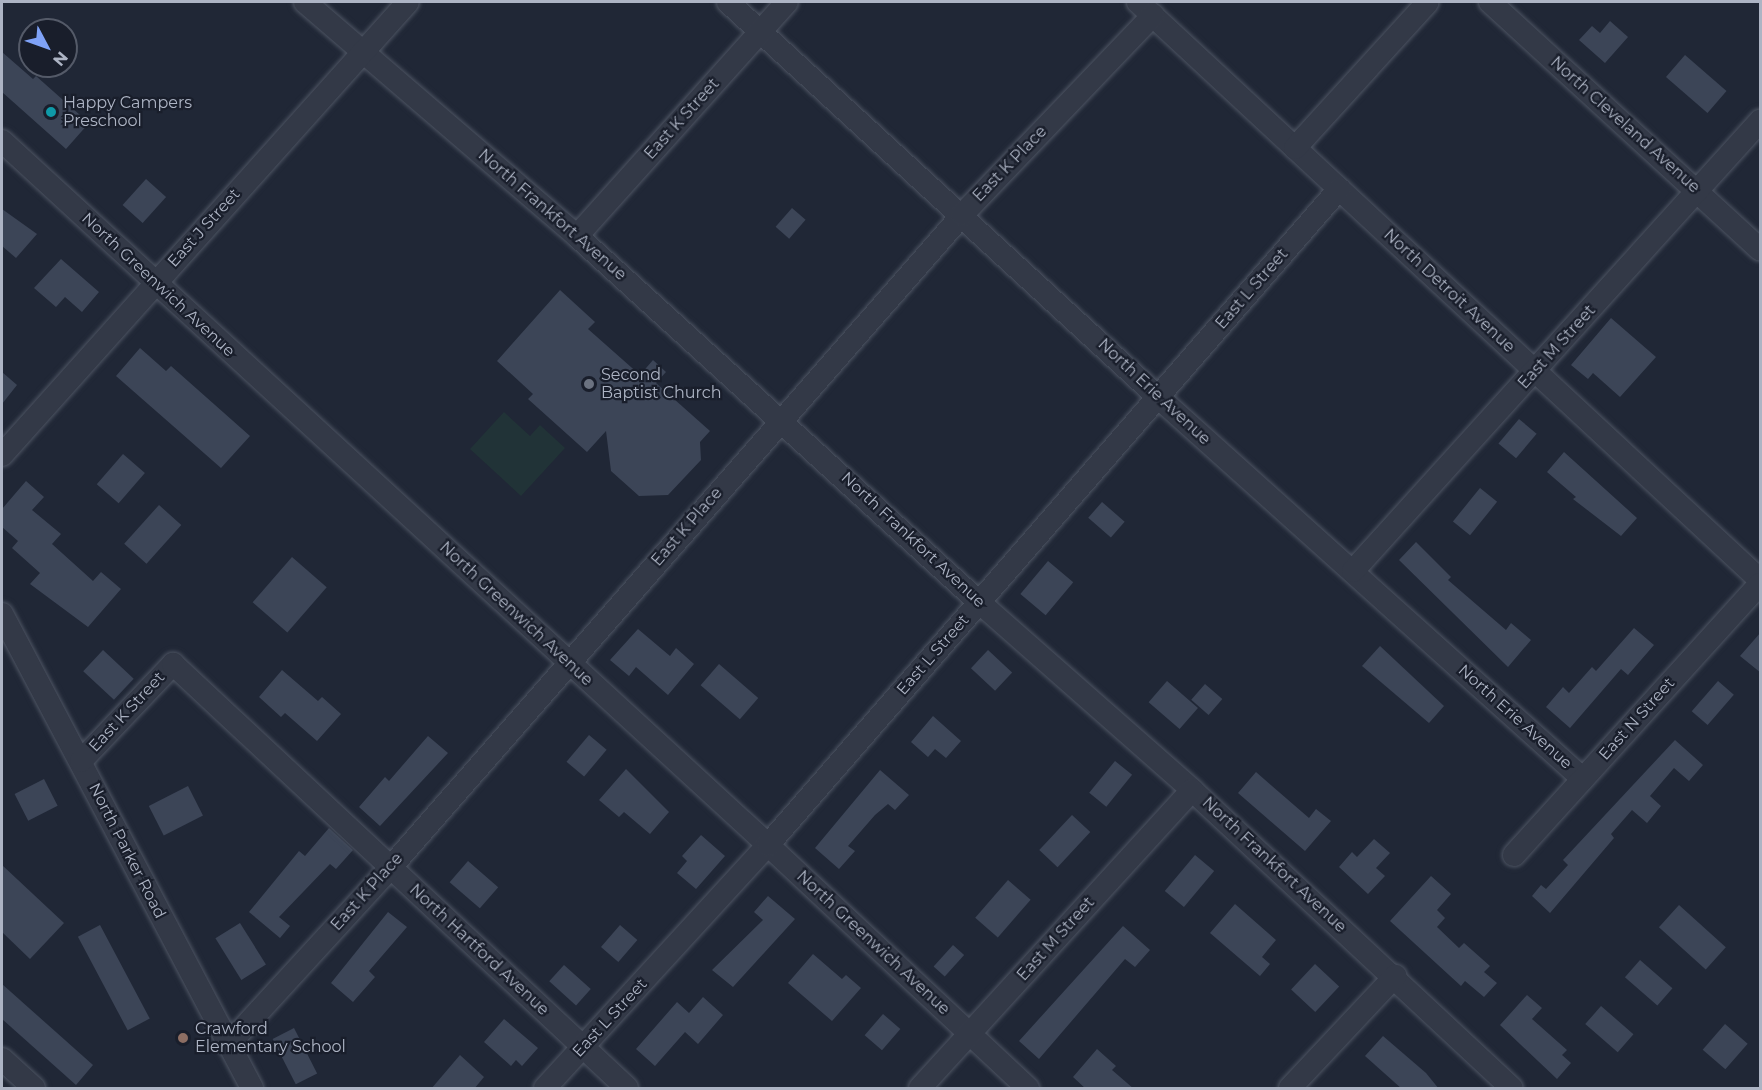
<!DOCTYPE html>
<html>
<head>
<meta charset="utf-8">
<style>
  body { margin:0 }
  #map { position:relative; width:1762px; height:1090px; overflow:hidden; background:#202736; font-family:Montserrat,sans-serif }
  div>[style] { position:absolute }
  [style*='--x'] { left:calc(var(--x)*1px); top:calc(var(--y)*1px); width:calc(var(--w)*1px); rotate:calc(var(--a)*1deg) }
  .green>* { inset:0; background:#213337 }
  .building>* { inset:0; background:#3c4557; transform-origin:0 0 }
  .roads { filter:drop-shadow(0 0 2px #4d5462) drop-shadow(0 0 2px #4d5462) }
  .minor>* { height:22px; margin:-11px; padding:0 11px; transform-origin:11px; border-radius:11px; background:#333947 }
  .dots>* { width:16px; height:16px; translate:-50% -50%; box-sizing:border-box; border:3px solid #191e2b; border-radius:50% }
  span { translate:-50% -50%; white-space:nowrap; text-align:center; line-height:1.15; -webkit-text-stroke:4.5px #191e2b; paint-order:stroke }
  .poi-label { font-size:16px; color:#adb4c4 }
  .left { translate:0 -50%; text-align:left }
  .street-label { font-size:16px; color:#adb4c4 }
  .frame { position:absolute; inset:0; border:3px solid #adb4c4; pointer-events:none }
  .north { position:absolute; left:18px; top:18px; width:60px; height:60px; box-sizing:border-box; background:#191e2b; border:2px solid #545a68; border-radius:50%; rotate:131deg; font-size:16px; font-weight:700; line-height:24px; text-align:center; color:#adb4c4 }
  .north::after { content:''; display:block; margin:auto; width:21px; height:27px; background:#7fa2f7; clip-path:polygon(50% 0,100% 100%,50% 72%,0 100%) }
</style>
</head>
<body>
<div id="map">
  <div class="green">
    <div style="clip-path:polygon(504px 412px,530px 436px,540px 425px,565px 448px,521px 496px,470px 449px)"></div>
  </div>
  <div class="building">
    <div style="clip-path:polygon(1610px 21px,1628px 37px,1605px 63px,1579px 40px,1592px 26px,1600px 33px)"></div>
    <div style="clip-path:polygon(2px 52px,33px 79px,36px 76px,89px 123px,66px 149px,2px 92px)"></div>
    <div style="left:1685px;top:55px;width:55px;height:29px;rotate:41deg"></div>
    <div style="left:146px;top:179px;width:27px;height:35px;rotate:42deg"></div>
    <div style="left:792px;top:208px;width:18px;height:25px;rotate:41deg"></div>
    <div style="clip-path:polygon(2px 209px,37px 234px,16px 258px,2px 246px)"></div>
    <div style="clip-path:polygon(61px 259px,99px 292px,82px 312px,65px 297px,56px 307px,34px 288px)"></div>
    <div style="clip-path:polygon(560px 290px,595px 322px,588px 329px,640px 375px,653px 360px,666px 372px,656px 383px,710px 431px,700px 442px,701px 460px,668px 495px,639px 496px,611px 471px,606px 431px,587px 452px,528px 399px,533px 394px,497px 361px)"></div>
    <div style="clip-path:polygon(1611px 318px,1656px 357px,1620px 397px,1593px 373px,1588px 379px,1571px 365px)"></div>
    <div style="clip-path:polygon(140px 348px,166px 371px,171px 366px,250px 436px,221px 468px,116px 376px)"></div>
    <div style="clip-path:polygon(2px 372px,17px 385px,2px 404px)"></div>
    <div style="left:1519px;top:419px;width:23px;height:32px;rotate:40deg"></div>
    <div style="clip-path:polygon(1564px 452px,1637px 518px,1621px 536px,1573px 499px,1576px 497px,1547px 472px)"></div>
    <div style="left:123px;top:454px;width:29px;height:40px;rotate:41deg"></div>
    <div style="clip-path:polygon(26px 481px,44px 497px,32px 510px,61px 534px,52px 544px,93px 581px,101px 572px,121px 589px,88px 627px,30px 584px,40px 573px,12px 548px,18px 541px,2px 527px,2px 509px)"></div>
    <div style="left:1480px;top:488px;width:22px;height:43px;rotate:39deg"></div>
    <div style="left:1102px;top:502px;width:30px;height:21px;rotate:41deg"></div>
    <div style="left:159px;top:505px;width:30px;height:52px;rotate:42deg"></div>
    <div style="clip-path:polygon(1416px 542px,1451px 577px,1448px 580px,1506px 630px,1511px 623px,1531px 640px,1508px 667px,1399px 560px)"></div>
    <div style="left:292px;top:557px;width:46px;height:60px;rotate:41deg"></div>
    <div style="left:1048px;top:561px;width:33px;height:43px;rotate:40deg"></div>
    <div style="clip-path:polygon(1634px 628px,1654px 645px,1628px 675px,1621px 669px,1570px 728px,1546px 707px,1563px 687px,1569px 693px,1592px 667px,1596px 671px)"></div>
    <div style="clip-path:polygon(638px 629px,670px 656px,676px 648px,694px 664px,668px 695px,636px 667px,629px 676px,610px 660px)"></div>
    <div style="clip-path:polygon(1761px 632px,1761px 673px,1740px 656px)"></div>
    <div style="clip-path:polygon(1380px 646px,1444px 706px,1429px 723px,1362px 666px)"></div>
    <div style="left:103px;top:650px;width:42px;height:29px;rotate:43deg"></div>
    <div style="left:988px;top:650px;width:33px;height:25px;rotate:43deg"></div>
    <div style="left:719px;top:664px;width:52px;height:28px;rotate:41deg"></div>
    <div style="clip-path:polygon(282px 670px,318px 701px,322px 697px,341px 714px,317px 741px,285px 713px,281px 717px,259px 697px)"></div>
    <div style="left:1167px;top:681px;width:41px;height:28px;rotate:41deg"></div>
    <div style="left:1718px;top:681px;width:21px;height:40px;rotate:41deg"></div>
    <div style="left:1205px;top:684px;width:23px;height:21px;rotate:41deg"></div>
    <div style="clip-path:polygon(933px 716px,961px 741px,946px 758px,935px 749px,928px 757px,911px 742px)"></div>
    <div style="left:589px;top:735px;width:23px;height:35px;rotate:40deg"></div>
    <div style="clip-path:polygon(428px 736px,448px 753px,380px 826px,359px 807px,385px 777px,389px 781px)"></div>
    <div style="clip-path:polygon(1675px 740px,1703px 765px,1689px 781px,1674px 768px,1650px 796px,1661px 806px,1647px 823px,1632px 810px,1611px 834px,1614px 838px,1550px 913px,1532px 896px,1541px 885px,1546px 889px,1568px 865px,1563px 860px)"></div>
    <div style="left:1115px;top:761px;width:22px;height:41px;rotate:39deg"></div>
    <div style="clip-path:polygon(626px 769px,669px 812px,650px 834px,624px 812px,619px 817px,599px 800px)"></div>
    <div style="clip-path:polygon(880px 770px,909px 795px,895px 810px,888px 804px,875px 815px,848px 846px,855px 851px,839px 869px,815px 848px)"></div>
    <div style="clip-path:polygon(1256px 772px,1309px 818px,1316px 809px,1331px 821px,1305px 851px,1238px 793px)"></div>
    <div style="left:44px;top:779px;width:30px;height:33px;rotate:63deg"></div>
    <div style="left:188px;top:786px;width:33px;height:44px;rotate:63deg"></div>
    <div style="left:1072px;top:815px;width:25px;height:48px;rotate:43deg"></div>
    <div style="clip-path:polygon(329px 828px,353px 850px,336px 869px,330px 864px,279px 917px,290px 926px,280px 938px,249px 912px,299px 851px,305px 856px)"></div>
    <div style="clip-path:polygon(701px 835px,725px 856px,696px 889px,677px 873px,687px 861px,682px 856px)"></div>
    <div style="clip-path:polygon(1374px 839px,1390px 853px,1376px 868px,1385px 876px,1368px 894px,1339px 867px,1352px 852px,1357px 857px)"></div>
    <div style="left:1195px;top:855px;width:25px;height:47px;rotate:40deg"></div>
    <div style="left:468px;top:861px;width:40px;height:28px;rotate:41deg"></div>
    <div style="clip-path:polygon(2px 865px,64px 923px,30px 959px,2px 932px)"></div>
    <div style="clip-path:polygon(1431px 876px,1451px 894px,1437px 910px,1445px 918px,1437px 927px,1459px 948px,1464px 943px,1490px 966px,1484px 972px,1497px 983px,1484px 997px,1465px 981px,1461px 986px,1390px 921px)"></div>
    <div style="left:1008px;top:880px;width:30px;height:50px;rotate:41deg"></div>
    <div style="clip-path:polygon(768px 896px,795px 919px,733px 987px,712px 970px,763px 920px,754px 912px)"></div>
    <div style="clip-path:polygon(1235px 904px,1276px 940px,1262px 957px,1270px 964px,1260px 976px,1210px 933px)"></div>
    <div style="left:1679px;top:905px;width:63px;height:30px;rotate:42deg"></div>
    <div style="clip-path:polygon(388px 912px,407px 927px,369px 971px,375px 977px,353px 1002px,331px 983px)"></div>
    <div style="left:240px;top:923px;width:49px;height:29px;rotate:58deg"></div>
    <div style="left:100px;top:925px;width:106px;height:25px;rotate:62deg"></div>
    <div style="left:620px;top:925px;width:23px;height:29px;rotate:41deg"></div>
    <div style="clip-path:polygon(1123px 926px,1150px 950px,1135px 967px,1125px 959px,1039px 1059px,1019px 1041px)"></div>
    <div style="left:953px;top:945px;width:15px;height:29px;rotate:42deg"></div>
    <div style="clip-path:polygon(813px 954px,842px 979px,846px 975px,861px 988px,832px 1021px,788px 983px)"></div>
    <div style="left:1640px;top:960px;width:43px;height:23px;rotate:41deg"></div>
    <div style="left:1315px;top:964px;width:33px;height:35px;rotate:43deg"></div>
    <div style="left:564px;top:965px;width:36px;height:22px;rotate:42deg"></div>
    <div style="clip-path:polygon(2px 984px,93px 1065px,76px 1085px,2px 1019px)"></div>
    <div style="clip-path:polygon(1527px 995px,1542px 1008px,1532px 1019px,1567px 1050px,1562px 1055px,1571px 1063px,1557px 1079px,1500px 1025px)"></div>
    <div style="clip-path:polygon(703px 997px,723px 1015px,698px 1044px,685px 1032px,655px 1066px,636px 1049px,677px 1002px,689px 1013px)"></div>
    <div style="left:1601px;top:1006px;width:43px;height:24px;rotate:41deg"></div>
    <div style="left:883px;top:1014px;width:23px;height:28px;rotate:41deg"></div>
    <div style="clip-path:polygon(504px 1019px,538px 1048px,522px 1066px,516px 1060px,511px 1066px,484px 1042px)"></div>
    <div style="left:1725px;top:1024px;width:30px;height:34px;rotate:41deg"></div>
    <div style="left:294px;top:1028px;width:51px;height:24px;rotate:63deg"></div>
    <div style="clip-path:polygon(1383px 1036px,1426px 1073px,1439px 1089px,1402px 1089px,1365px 1056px)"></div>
    <div style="clip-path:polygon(1097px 1049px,1116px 1066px,1112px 1070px,1134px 1089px,1086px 1089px,1073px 1077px)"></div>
    <div style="clip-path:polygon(460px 1055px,484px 1077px,474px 1089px,431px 1089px)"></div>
  </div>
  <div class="roads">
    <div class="minor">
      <div style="--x:305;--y:2;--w:359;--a:40.7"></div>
      <div style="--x:577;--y:236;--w:544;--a:42.32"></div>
      <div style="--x:979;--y:602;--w:284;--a:41.4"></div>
      <div style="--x:1192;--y:790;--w:437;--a:43"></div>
      <div style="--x:728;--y:2;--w:584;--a:42.57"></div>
      <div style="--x:1158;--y:397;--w:571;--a:41.95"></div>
      <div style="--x:1138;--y:2;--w:849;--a:42.9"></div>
      <div style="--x:1490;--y:2;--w:366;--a:42.5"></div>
      <div style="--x:2;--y:141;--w:1040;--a:42.58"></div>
      <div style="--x:768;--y:845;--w:356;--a:43.1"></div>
      <div style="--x:1295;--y:148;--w:197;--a:-47.7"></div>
      <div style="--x:577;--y:236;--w:314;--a:-48.1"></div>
      <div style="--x:2;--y:455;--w:608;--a:-48.13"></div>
      <div style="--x:1353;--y:571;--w:607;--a:-47.87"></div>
      <div style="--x:2;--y:614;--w:536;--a:62.19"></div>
      <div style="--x:81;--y:761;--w:134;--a:-46.5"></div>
      <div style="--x:173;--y:664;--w:621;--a:43.04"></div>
      <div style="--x:1514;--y:855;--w:366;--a:-47.8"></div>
      <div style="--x:228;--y:1045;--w:241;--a:-47.5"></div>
      <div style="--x:391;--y:867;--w:868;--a:-48.78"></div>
      <div style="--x:963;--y:214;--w:275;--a:-46.3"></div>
      <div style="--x:2;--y:1059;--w:43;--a:42.2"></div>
      <div style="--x:545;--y:1088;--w:330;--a:-47.5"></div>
      <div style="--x:768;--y:845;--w:870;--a:-48.96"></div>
      <div style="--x:920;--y:1088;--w:403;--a:-47.6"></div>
      <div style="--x:1290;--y:1088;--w:154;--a:-46.8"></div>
    </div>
  </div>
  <div class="dots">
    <div style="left:51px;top:112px;background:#0f9aa8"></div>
    <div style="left:589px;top:384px;background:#6b7280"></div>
    <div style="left:183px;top:1038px;background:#8d6e63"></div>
  </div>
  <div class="poi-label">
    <span class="left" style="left:63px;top:112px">Happy Campers<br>Preschool</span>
    <span class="left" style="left:601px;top:384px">Second<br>Baptist Church</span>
    <span class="left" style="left:195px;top:1038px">Crawford<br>Elementary School</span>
  </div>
  <div class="street-label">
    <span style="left:682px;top:119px;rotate:-48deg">East K Street</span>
    <span style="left:1625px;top:125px;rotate:42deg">North Cleveland Avenue</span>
    <span style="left:1010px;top:164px;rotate:-46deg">East K Place</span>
    <span style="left:552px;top:215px;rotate:41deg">North Frankfort Avenue</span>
    <span style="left:204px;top:228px;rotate:-48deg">East J Street</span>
    <span style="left:158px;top:285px;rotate:43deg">North Greenwich Avenue</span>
    <span style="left:1252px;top:289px;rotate:-49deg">East L Street</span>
    <span style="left:1449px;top:291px;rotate:43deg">North Detroit Avenue</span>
    <span style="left:1557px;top:347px;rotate:-48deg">East M Street</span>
    <span style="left:1154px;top:392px;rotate:43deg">North Erie Avenue</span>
    <span style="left:687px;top:527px;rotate:-49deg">East K Place</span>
    <span style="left:913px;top:540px;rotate:43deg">North Frankfort Avenue</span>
    <span style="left:516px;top:614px;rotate:43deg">North Greenwich Avenue</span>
    <span style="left:933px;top:655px;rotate:-49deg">East L Street</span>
    <span style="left:127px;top:712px;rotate:-47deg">East K Street</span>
    <span style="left:1515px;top:717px;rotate:42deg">North Erie Avenue</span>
    <span style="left:1637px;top:719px;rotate:-48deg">East N Street</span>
    <span style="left:127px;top:851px;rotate:63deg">North Parker Road</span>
    <span style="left:1274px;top:865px;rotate:43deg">North Frankfort Avenue</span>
    <span style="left:367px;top:892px;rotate:-48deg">East K Place</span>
    <span style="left:1056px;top:939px;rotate:-48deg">East M Street</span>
    <span style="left:873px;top:943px;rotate:43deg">North Greenwich Avenue</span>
    <span style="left:479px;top:950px;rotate:43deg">North Hartford Avenue</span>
    <span style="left:610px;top:1018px;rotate:-47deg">East L Street</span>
  </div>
  <div class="frame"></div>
  <div class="north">N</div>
</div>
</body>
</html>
